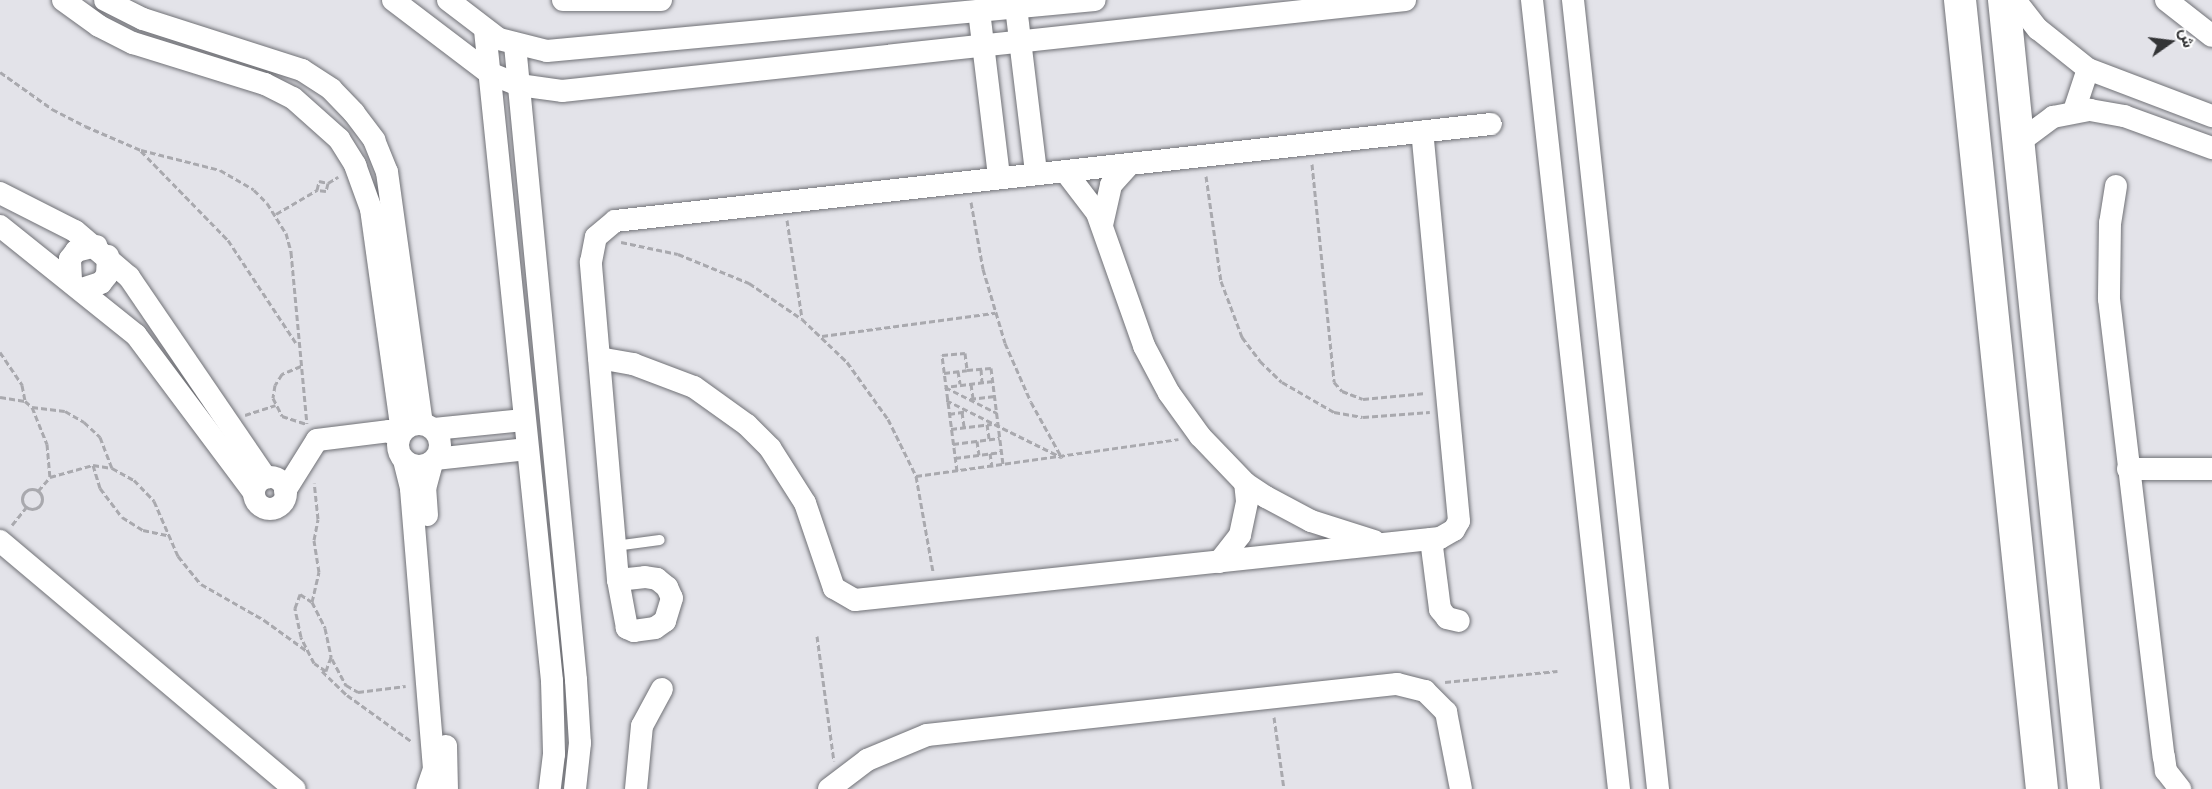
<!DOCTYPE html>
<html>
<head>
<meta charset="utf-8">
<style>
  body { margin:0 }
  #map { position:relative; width:2212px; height:789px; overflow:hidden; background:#e3e3e9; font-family:"Titillium Web",Vazirmatn,sans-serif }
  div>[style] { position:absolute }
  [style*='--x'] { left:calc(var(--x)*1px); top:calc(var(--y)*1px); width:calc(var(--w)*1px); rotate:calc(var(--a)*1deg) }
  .path>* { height:3px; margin-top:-1.5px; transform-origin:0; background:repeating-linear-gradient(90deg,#a9a9ae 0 6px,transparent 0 9px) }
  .path>.ring { margin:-1.5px; padding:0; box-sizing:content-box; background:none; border:3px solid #a9a9ae; border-radius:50% }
  .roads { filter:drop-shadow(0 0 2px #707176) drop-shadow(0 0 2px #707176) }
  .lane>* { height:10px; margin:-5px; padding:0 5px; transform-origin:5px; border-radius:5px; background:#fff }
  .street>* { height:22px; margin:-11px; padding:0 11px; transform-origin:11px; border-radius:11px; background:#fff }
  .street>.ring { margin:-11px; padding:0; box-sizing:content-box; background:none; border:22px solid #fff; border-radius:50% }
  .secondary>* { height:32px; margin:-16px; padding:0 16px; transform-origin:16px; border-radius:16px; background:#fff }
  span { translate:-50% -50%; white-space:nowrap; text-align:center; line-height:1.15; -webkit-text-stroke:6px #fff; paint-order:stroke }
  .north { position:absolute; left:2140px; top:12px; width:60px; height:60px; -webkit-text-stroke:4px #fff; paint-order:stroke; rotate:76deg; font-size:16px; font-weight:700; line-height:24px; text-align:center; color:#333436 }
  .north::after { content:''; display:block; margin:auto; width:21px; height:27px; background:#333436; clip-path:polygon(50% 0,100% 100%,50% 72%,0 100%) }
</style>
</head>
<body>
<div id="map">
  <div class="path">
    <div style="--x:0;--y:72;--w:64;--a:35.4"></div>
    <div style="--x:52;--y:109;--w:37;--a:27"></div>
    <div style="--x:85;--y:126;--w:61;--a:23.2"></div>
    <div style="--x:141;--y:150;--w:81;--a:14.2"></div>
    <div style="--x:220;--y:170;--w:39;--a:30"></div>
    <div style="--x:254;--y:190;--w:18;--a:45"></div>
    <div style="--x:267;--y:203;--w:36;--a:58"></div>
    <div style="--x:286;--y:233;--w:20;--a:75"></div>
    <div style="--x:291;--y:252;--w:172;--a:84.7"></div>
    <div style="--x:141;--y:151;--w:124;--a:45.7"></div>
    <div style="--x:228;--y:240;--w:123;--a:56.6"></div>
    <div style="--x:1312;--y:164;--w:219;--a:84.2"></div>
    <div style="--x:1334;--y:382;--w:12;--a:48"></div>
    <div style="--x:1342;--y:391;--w:22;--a:21"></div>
    <div style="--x:1363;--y:399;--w:63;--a:-5.4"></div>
    <div style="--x:1206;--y:176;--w:106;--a:81.9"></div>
    <div style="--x:1221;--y:281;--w:60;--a:69.4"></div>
    <div style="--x:1242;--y:337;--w:30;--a:53"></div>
    <div style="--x:1260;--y:361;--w:30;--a:44"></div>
    <div style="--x:1282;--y:382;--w:60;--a:30"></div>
    <div style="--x:1334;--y:412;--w:29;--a:10"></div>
    <div style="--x:1363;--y:417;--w:67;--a:-4.3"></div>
    <div style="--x:328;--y:183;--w:8;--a:104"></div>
    <div style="--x:326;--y:191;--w:9;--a:-174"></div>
    <div style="--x:317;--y:190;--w:9;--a:-77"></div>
    <div style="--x:319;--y:181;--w:9;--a:13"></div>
    <div style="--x:328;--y:183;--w:12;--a:-31"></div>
    <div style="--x:971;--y:202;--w:68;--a:79.8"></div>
    <div style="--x:983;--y:269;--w:77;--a:73.4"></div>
    <div style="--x:1005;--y:343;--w:64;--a:66.2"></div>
    <div style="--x:1031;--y:402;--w:64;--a:61"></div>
    <div style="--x:276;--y:214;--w:48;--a:-30.3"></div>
    <div style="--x:787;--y:220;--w:99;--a:81.3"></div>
    <div style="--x:621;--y:242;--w:58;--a:11.9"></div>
    <div style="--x:678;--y:254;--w:77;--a:22.2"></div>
    <div style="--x:749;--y:283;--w:64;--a:34.2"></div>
    <div style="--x:802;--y:319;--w:62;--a:43.7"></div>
    <div style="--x:847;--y:362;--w:70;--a:54.3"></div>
    <div style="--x:888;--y:419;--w:64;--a:63.8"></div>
    <div style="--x:916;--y:476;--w:97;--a:79.9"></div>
    <div style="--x:822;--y:336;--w:175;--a:-7.6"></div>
    <div style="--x:0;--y:352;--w:40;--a:56"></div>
    <div style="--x:22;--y:385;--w:16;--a:79"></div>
    <div style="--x:301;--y:366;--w:21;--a:157"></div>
    <div style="--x:282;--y:374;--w:13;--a:122"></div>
    <div style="--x:275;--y:385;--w:13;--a:99"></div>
    <div style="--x:273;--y:398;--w:20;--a:63"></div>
    <div style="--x:282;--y:416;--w:25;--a:18"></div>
    <div style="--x:981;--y:369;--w:13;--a:86"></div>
    <div style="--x:958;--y:371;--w:13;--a:81"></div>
    <div style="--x:944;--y:373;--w:23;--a:-7"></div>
    <div style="--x:993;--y:381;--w:48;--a:172.9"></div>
    <div style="--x:945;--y:387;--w:58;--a:26.6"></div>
    <div style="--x:971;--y:384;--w:15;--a:82"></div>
    <div style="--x:0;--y:397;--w:25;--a:9"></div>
    <div style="--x:25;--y:401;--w:9;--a:41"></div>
    <div style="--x:32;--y:407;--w:40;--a:68"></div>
    <div style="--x:47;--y:444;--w:33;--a:85"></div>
    <div style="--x:970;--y:399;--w:25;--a:-7"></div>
    <div style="--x:946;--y:400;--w:128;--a:26.4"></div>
    <div style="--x:32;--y:407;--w:33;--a:7"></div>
    <div style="--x:65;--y:411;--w:22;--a:30"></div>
    <div style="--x:84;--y:422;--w:22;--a:43"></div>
    <div style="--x:100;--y:437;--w:33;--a:69"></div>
    <div style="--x:962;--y:412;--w:15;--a:82"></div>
    <div style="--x:949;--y:414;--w:18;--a:-9"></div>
    <div style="--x:245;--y:415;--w:32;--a:-18"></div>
    <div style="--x:987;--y:424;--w:15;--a:82"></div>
    <div style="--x:951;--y:429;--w:41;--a:-7"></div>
    <div style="--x:977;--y:441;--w:14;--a:82"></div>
    <div style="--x:953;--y:444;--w:47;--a:-7.3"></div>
    <div style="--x:990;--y:453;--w:14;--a:82"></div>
    <div style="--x:955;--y:458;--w:47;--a:-7.3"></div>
    <div style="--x:93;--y:465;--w:24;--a:73"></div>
    <div style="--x:100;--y:488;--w:36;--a:53"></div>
    <div style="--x:122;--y:517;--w:25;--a:32"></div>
    <div style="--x:143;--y:530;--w:25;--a:12"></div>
    <div style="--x:957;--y:471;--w:117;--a:-97.4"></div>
    <div style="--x:942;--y:355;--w:23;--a:-5"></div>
    <div style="--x:965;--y:353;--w:17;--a:83"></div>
    <div style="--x:967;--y:370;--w:24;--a:-5"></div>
    <div style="--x:991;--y:368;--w:98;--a:82.9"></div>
    <div style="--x:916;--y:476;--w:265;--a:-8"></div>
    <div class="ring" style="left:22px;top:489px;width:17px;height:17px"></div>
    <div style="--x:38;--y:491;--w:18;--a:-49"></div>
    <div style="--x:50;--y:477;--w:45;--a:-15.6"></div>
    <div style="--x:93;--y:465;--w:19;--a:9"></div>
    <div style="--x:112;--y:468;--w:25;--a:29"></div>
    <div style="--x:134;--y:480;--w:29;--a:46"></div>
    <div style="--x:154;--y:501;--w:60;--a:66.4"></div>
    <div style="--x:178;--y:556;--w:36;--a:51"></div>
    <div style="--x:201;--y:584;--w:73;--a:29.7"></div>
    <div style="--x:264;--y:620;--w:53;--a:35.8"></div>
    <div style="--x:12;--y:525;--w:22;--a:-51"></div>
    <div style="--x:300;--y:594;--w:14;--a:34"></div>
    <div style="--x:312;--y:602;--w:29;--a:63"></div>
    <div style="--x:325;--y:628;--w:30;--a:78"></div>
    <div style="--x:331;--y:657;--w:15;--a:110"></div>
    <div style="--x:326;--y:671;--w:14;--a:-146"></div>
    <div style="--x:314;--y:663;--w:29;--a:-117"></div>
    <div style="--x:301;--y:637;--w:30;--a:-102"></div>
    <div style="--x:295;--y:608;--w:15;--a:-70"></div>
    <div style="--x:312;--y:602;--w:31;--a:-77"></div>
    <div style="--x:319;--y:572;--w:32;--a:-99"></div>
    <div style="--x:314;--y:540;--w:21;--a:-79"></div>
    <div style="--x:318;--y:519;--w:36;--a:-96"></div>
    <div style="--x:817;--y:636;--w:126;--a:82.3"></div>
    <div style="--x:332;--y:659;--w:30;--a:62"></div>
    <div style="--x:346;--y:685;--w:14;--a:30"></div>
    <div style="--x:358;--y:692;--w:48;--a:-7.1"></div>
    <div style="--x:322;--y:671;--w:35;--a:44"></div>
    <div style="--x:347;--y:695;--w:79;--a:35.7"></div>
    <div style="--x:1445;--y:682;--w:113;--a:-5.6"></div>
    <div style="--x:1274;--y:717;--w:73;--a:82.1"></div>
  </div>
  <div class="roads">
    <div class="lane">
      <div style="--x:615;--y:546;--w:45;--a:-7.6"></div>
    </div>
    <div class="street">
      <div style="--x:63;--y:0;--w:44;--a:35.8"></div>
      <div style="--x:99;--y:26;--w:38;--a:27"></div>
      <div style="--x:133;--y:43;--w:138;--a:17.3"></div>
      <div style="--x:265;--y:84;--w:31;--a:27"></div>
      <div style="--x:293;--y:98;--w:62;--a:41.7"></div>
      <div style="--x:339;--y:139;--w:31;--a:58"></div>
      <div style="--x:355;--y:165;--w:47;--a:70"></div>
      <div style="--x:371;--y:209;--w:225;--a:82.1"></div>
      <div style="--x:105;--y:0;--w:42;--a:26.6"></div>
      <div style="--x:143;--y:19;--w:167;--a:17.8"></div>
      <div style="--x:302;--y:70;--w:35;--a:33"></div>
      <div style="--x:331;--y:89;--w:33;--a:46"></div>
      <div style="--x:354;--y:113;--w:34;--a:53"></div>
      <div style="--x:374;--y:140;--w:35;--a:68"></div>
      <div style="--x:387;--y:172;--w:253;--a:82.1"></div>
      <div style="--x:393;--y:0;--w:121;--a:37.2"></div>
      <div style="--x:489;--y:73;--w:32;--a:22"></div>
      <div style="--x:519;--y:85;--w:43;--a:7.9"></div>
      <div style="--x:562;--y:91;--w:848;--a:-6.16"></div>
      <div style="--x:448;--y:0;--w:64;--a:37.4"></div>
      <div style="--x:499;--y:39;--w:49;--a:14"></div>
      <div style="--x:547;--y:51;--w:550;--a:-5.32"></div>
      <div style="--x:563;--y:0;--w:98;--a:0"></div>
      <div style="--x:1532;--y:0;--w:794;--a:83.71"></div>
      <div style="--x:1573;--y:0;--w:794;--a:83.85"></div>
      <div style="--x:2015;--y:0;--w:37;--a:52"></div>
      <div style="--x:2038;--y:29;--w:64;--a:38.7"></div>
      <div style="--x:2088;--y:69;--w:133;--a:20.8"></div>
      <div style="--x:2166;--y:0;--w:58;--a:38"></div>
      <div style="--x:1016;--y:7;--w:167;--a:83.1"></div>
      <div style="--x:979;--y:11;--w:166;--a:83.1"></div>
      <div style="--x:485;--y:30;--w:654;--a:84.12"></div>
      <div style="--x:552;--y:681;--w:73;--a:88.4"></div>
      <div style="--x:554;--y:754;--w:35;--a:97"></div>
      <div style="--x:515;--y:45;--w:638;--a:84.51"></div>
      <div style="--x:576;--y:680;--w:63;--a:86.4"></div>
      <div style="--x:580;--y:743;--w:46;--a:96.2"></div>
      <div style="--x:2074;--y:111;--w:44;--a:-71.6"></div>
      <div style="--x:2018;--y:143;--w:44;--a:-36.6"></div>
      <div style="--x:2053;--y:117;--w:38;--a:-11"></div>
      <div style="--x:2090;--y:110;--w:35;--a:10"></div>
      <div style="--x:2124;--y:116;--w:94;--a:20"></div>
      <div style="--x:1065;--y:171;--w:53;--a:52.7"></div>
      <div style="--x:1097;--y:213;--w:141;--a:70.5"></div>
      <div style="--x:1144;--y:346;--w:53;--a:62"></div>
      <div style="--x:1169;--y:393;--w:53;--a:54.2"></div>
      <div style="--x:1200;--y:436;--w:65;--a:46.2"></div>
      <div style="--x:1245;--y:483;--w:25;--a:34"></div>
      <div style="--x:1266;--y:497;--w:51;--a:28.1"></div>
      <div style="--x:1311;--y:521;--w:66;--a:17.6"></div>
      <div style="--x:2116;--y:186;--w:37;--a:99"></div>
      <div style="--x:2110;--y:223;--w:76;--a:90.8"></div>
      <div style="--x:2109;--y:299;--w:461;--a:83.2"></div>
      <div style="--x:2164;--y:757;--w:14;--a:82"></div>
      <div style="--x:2166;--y:771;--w:23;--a:52"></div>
      <div style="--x:0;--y:193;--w:84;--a:26.9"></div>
      <div style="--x:75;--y:231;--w:71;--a:40.4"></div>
      <div style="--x:129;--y:277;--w:243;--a:55.7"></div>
      <div style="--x:1102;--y:225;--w:41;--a:-77.3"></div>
      <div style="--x:1111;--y:185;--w:28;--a:-48"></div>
      <div style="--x:0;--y:226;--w:174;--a:38.7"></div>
      <div style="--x:136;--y:335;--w:197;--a:53.2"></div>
      <div style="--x:71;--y:280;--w:21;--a:-93"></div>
      <div style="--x:70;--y:259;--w:10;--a:-53"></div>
      <div style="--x:76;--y:251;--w:21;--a:-14"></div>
      <div style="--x:82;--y:289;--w:20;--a:-18"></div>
      <div style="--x:101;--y:283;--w:10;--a:-53"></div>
      <div style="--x:107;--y:275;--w:19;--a:-87"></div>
      <div style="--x:599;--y:358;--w:35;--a:10"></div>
      <div style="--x:633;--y:364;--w:65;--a:20.7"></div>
      <div style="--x:694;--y:387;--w:65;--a:35.6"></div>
      <div style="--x:747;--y:425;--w:33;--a:45"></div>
      <div style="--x:770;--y:448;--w:65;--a:57.5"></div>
      <div style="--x:805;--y:503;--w:90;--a:71.2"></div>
      <div style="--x:834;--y:588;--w:24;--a:30"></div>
      <div style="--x:855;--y:600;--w:588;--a:-6.05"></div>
      <div style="--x:1440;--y:538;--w:16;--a:-30"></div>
      <div style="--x:1454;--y:530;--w:10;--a:-61"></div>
      <div style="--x:1459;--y:521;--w:391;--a:-95.4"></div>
      <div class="ring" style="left:398px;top:424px;width:20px;height:20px"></div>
      <div style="--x:434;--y:429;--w:90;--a:-5.7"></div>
      <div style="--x:435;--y:459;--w:93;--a:-6.2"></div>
      <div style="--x:404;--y:460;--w:30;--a:76"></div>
      <div style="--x:411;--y:489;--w:281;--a:85.3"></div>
      <div style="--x:434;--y:769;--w:21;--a:109"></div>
      <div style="--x:2128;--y:469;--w:84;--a:0"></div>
      <div class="ring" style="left:254px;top:477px;width:10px;height:10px"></div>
      <div style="--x:285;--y:491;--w:60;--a:-57.9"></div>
      <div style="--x:317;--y:440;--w:73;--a:-7.1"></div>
      <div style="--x:389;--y:431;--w:12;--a:35"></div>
      <div style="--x:427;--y:515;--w:26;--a:-94"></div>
      <div style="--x:425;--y:489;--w:28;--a:-75"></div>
      <div style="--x:1431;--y:539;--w:71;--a:82.7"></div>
      <div style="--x:1440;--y:609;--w:11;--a:52"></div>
      <div style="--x:1447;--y:618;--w:12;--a:14"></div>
      <div style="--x:0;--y:541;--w:385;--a:40.1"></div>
      <div style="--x:1219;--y:562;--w:34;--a:-52"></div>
      <div style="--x:1240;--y:535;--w:35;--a:-78"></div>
      <div style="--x:1247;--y:501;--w:18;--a:-96"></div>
      <div style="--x:618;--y:580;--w:27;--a:-6"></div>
      <div style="--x:645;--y:577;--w:12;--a:9"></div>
      <div style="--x:657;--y:579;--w:13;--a:39"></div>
      <div style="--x:667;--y:587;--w:12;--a:66"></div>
      <div style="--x:672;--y:598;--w:24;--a:107"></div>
      <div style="--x:665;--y:621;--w:12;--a:145"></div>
      <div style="--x:655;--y:628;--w:21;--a:172"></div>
      <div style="--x:634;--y:631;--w:8;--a:-157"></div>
      <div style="--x:627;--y:628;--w:49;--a:-100.6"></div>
      <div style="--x:618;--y:580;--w:319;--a:-94.9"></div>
      <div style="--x:591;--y:262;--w:25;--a:-79"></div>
      <div style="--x:596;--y:237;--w:25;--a:-40"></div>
      <div style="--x:615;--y:221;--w:881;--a:-6.32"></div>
      <div style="--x:446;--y:746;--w:43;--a:88.7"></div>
      <div style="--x:636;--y:789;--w:63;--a:-84.6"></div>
      <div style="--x:642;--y:726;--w:42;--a:-61.6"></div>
      <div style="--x:829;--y:789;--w:48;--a:-37.3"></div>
      <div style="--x:867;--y:760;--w:65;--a:-22.6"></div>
      <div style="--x:927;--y:735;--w:473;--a:-6.2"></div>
      <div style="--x:1397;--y:684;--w:29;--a:14"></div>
      <div style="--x:1425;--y:691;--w:30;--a:45"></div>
      <div style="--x:1446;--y:712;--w:78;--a:79"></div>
    </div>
    <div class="secondary">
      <div style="--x:1960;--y:0;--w:793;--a:84.07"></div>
      <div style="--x:2004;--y:0;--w:793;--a:84.21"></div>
    </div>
  </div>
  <div class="north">ش</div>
</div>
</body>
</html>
